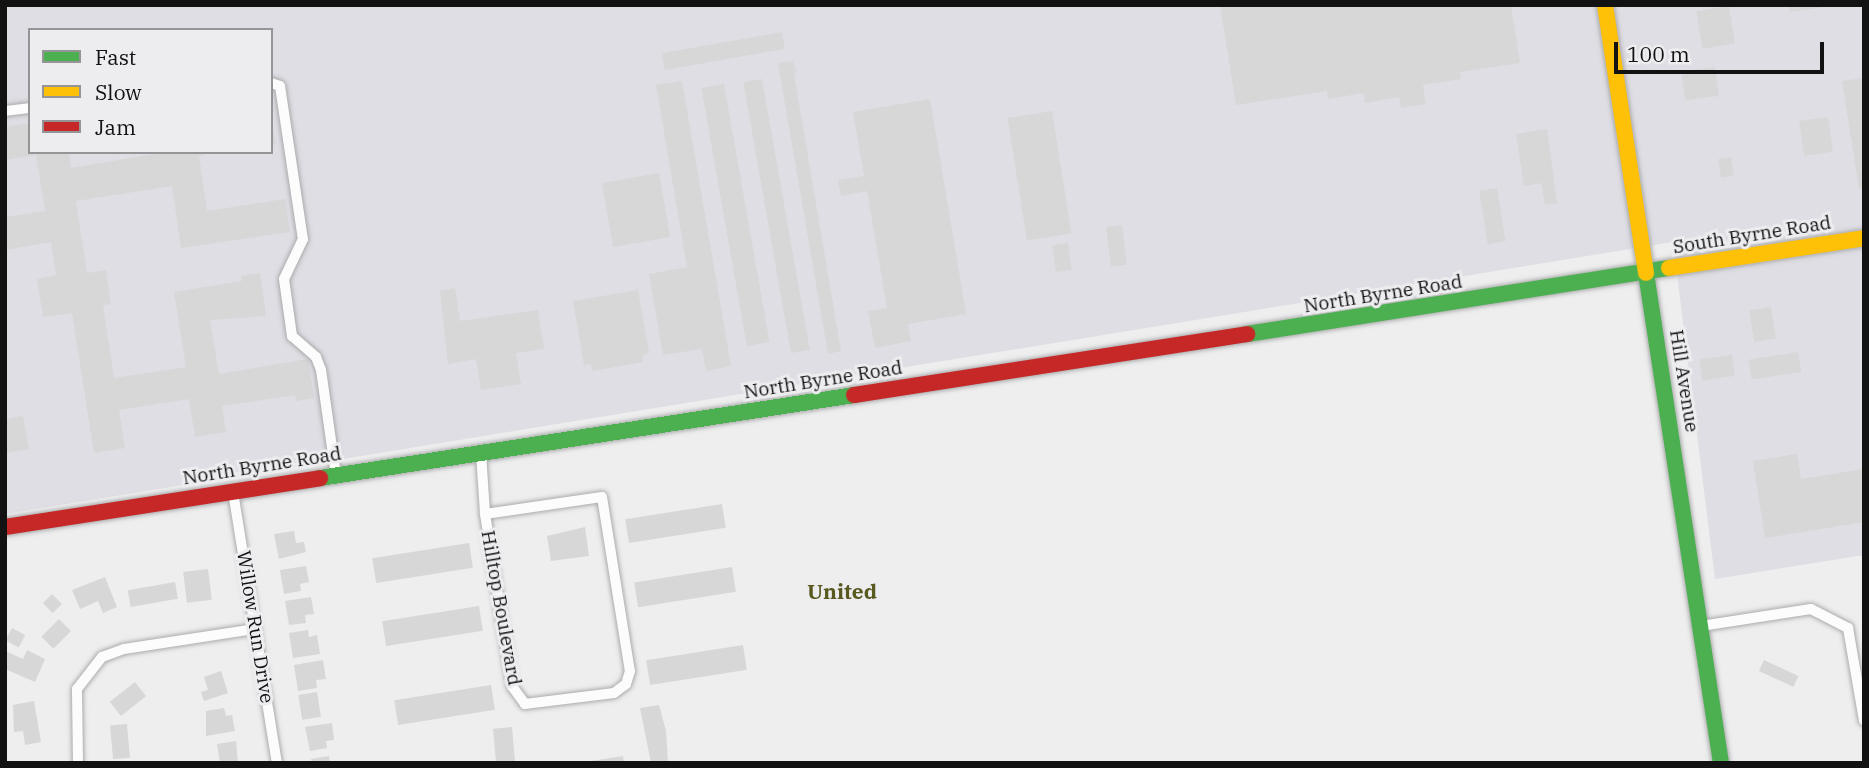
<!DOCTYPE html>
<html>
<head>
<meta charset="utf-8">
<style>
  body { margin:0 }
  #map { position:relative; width:1869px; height:768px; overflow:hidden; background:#eeeeef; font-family:"IBM Plex Serif",serif }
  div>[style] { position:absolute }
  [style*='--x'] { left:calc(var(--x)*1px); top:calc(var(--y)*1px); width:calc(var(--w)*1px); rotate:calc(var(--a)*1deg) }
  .built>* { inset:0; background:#dedee4 }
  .building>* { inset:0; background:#d7d7d8; transform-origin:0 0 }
  .roads { filter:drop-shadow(0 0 2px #abacad) drop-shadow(0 0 2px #abacad) }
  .street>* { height:10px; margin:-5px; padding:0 5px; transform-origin:5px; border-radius:5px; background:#fcfcfd }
  .fast>* { height:16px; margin:-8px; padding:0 8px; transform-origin:8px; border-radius:8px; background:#4caf50 }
  .slow>* { height:16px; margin:-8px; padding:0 8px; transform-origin:8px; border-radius:8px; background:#ffc107 }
  .jam>* { height:16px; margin:-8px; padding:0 8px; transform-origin:8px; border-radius:8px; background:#c62828 }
  span { translate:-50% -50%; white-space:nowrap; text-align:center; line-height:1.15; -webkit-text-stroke:6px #ededf0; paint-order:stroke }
  .street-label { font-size:19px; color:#121213 }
  .neighbourhood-label { font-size:21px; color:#58591e; font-weight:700 }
  .frame { position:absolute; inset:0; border:7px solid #121213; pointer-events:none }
  .legend { position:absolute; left:28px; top:28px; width:245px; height:126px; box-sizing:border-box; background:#ededf0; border:2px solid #959598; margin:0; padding:9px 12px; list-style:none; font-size:21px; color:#121213 }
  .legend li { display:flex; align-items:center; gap:14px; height:35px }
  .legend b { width:35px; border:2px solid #959598 }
  .scale { position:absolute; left:1614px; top:42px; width:210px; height:32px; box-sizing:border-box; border:4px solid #121213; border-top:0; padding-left:9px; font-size:21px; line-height:24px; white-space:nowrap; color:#121213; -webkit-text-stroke:5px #ededf0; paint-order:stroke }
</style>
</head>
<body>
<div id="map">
  <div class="built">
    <div style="clip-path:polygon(evenodd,5px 5px,1864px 5px,1864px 555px,1715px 579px,1673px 242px,5px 514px,5px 5px,30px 30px,271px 30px,271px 152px,30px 152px,30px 30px)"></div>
  </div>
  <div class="building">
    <div style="clip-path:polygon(1220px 5px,1511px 5px,1520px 63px,1460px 72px,1461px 79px,1423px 85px,1426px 104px,1401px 108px,1399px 97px,1365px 103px,1364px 93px,1328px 99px,1327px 91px,1236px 105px)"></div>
    <div style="clip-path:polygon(1789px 5px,1824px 5px,1824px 7px,1790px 12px)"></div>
    <div style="left:1729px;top:6px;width:38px;height:33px;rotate:81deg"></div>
    <div style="left:782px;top:32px;width:17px;height:122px;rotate:80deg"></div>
    <div style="clip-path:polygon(793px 61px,795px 70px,798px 69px,794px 74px,841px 351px,828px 354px,778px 63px)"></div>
    <div style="left:1715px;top:67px;width:29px;height:34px;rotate:82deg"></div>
    <div style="clip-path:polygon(1864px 78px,1864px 187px,1859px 188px,1842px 81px)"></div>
    <div style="left:762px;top:79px;width:275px;height:19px;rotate:80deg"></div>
    <div style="clip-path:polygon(682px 81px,731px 366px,706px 371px,702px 349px,663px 355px,649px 274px,687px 267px,656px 85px)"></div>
    <div style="left:724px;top:84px;width:262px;height:23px;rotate:80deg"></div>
    <div style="clip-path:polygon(930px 99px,966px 314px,908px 324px,911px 341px,875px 348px,868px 311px,887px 308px,867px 191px,841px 196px,838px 180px,864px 176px,853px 112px)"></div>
    <div style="left:1052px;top:111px;width:124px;height:45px;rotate:81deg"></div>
    <div style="left:1828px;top:117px;width:35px;height:29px;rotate:82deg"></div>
    <div style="clip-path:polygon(30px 123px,30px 152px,69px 152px,71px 168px,166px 152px,214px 152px,199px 156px,207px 211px,285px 199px,290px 232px,181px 248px,172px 186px,76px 201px,87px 273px,106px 270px,111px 304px,103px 305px,114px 378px,186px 367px,174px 292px,242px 281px,241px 276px,260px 273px,266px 316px,210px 320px,219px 374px,308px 359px,314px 398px,296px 401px,295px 395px,222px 406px,226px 432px,195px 437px,189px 399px,119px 410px,125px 448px,94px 453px,72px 313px,43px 317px,37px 279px,56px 275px,51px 242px,5px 250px,5px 217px,45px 211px,36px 155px,5px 160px,5px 127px)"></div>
    <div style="clip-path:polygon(271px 123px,276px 144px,271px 145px)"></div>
    <div style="clip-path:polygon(1547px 129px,1557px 203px,1545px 205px,1541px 183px,1524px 186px,1516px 134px)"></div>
    <div style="left:1731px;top:157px;width:19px;height:13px;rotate:81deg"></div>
    <div style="left:659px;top:173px;width:65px;height:58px;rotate:80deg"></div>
    <div style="left:1497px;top:188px;width:54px;height:18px;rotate:81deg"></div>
    <div style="left:1122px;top:225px;width:40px;height:16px;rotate:83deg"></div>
    <div style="left:1068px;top:243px;width:27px;height:16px;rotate:82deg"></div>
    <div style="clip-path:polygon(455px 288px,460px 321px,538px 310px,544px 349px,516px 353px,521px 384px,481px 390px,476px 359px,448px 364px,440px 291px)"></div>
    <div style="clip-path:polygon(638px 290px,649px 353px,642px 355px,643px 362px,592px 371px,591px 364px,584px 365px,573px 301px)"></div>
    <div style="left:1771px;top:307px;width:32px;height:22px;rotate:81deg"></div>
    <div style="left:1798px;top:352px;width:20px;height:50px;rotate:81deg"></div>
    <div style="left:1732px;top:355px;width:21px;height:33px;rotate:82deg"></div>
    <div style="clip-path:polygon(23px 416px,29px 449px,5px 453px,5px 419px)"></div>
    <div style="clip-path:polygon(1797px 454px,1801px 479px,1864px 469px,1864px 522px,1765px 538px,1753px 461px)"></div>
    <div style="left:722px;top:504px;width:24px;height:98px;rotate:81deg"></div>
    <div style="clip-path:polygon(585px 527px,589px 556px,551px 561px,547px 536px)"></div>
    <div style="clip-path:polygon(294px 531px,296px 543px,304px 542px,306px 552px,279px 559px,274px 534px)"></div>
    <div style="left:469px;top:543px;width:25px;height:98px;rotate:81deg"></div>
    <div style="clip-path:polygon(306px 566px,309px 582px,300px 584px,301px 591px,284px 594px,280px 570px)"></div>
    <div style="left:732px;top:567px;width:25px;height:99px;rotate:81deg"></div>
    <div style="left:208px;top:569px;width:31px;height:25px;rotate:83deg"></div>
    <div style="clip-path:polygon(105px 577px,117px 607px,103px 613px,98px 601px,80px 609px,72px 590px)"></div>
    <div style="left:175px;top:582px;width:17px;height:48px;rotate:80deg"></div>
    <div style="left:52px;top:594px;width:14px;height:13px;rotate:45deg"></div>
    <div style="clip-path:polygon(311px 597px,314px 614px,305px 615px,306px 623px,289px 625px,285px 601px)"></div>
    <div style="left:479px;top:606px;width:25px;height:98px;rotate:81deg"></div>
    <div style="left:59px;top:619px;width:17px;height:25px;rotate:45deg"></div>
    <div style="left:12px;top:628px;width:15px;height:14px;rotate:28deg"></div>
    <div style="clip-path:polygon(308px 630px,309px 637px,317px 635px,320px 654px,293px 658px,289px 633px)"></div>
    <div style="left:743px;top:645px;width:25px;height:98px;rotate:81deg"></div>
    <div style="clip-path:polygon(27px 650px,45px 659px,35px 682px,5px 669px,5px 651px,23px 659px)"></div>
    <div style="clip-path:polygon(323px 660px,326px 679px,316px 680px,317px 688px,298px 691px,294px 665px)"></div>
    <div style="left:1764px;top:660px;width:38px;height:12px;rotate:25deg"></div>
    <div style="clip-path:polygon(221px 671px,228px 693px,204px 701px,201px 692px,208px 690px,204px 677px)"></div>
    <div style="left:135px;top:682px;width:18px;height:32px;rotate:52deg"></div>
    <div style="left:491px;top:685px;width:25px;height:98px;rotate:81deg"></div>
    <div style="left:317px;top:692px;width:25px;height:19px;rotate:81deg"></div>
    <div style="clip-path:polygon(34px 701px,41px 742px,25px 745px,23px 731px,14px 732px,13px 705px)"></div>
    <div style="clip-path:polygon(659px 705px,666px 731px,668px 763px,651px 763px,640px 708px)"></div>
    <div style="clip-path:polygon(224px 708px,226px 716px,232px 715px,235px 731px,206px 736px,206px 711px)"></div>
    <div style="clip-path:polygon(332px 723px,334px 740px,326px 741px,327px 748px,310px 751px,305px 727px)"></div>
    <div style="left:127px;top:724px;width:34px;height:17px;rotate:85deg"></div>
    <div style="left:512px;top:727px;width:36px;height:19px;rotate:85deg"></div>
    <div style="clip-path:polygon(236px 741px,238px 763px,220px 763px,217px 744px)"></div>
    <div style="clip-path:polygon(329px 756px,330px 763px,312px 763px,311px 759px)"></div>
    <div style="clip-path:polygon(623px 756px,624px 763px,591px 763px,591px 761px)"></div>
  </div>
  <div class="roads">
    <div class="street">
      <div style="--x:271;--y:83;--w:9;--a:18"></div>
      <div style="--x:280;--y:86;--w:155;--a:81.5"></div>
      <div style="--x:303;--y:239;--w:44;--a:115.4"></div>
      <div style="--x:284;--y:279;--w:58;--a:82"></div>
      <div style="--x:292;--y:336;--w:32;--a:41"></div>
      <div style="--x:316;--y:357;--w:14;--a:69"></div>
      <div style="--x:321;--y:370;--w:107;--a:81.9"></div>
      <div style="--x:5;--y:111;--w:25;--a:-7"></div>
      <div style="--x:481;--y:453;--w:61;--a:86.2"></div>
      <div style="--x:233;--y:492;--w:275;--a:80.8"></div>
      <div style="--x:602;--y:497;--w:176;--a:80.9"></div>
      <div style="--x:630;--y:671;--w:14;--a:107"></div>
      <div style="--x:626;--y:684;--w:15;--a:143"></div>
      <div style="--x:614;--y:693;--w:90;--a:173"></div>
      <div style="--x:525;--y:704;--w:22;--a:-126"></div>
      <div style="--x:512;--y:686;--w:174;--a:-98.9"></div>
      <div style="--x:485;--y:514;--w:118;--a:-8.3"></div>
      <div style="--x:1701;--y:626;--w:111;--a:-8.8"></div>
      <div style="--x:1811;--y:609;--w:42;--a:27.2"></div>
      <div style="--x:1848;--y:628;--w:94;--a:80.2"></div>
      <div style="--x:78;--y:763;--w:74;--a:-90.8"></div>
      <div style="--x:77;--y:689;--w:41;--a:-52"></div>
      <div style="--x:102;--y:657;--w:23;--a:-20"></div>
      <div style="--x:124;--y:649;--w:133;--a:-8.7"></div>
    </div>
    <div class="fast">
      <div style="--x:1646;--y:273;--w:496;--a:81.3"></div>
      <div style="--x:1247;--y:334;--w:427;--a:-8.9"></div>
      <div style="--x:320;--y:478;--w:540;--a:-8.83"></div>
    </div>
    <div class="slow">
      <div style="--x:1605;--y:5;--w:271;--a:81.3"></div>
      <div style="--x:1669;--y:268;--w:197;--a:-8.7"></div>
    </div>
    <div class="jam">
      <div style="--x:854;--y:395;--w:398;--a:-8.8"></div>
      <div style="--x:5;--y:527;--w:319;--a:-8.8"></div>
    </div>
  </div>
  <div class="street-label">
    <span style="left:1752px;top:235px;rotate:-9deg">South Byrne Road</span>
    <span style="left:1383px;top:294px;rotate:-9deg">North Byrne Road</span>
    <span style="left:823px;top:380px;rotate:-9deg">North Byrne Road</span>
    <span style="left:1684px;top:381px;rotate:81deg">Hill Avenue</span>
    <span style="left:262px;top:466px;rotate:-9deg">North Byrne Road</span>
    <span style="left:501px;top:608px;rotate:80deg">Hilltop Boulevard</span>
    <span style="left:255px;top:627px;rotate:81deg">Willow Run Drive</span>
  </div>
  <div class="neighbourhood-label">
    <span style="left:842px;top:591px">United</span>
  </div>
  <div class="frame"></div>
  <ul class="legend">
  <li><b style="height:9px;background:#4caf50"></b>Fast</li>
  <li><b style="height:9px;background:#ffc107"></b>Slow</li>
  <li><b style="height:9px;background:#c62828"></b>Jam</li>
  </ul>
  <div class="scale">100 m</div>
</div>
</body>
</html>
